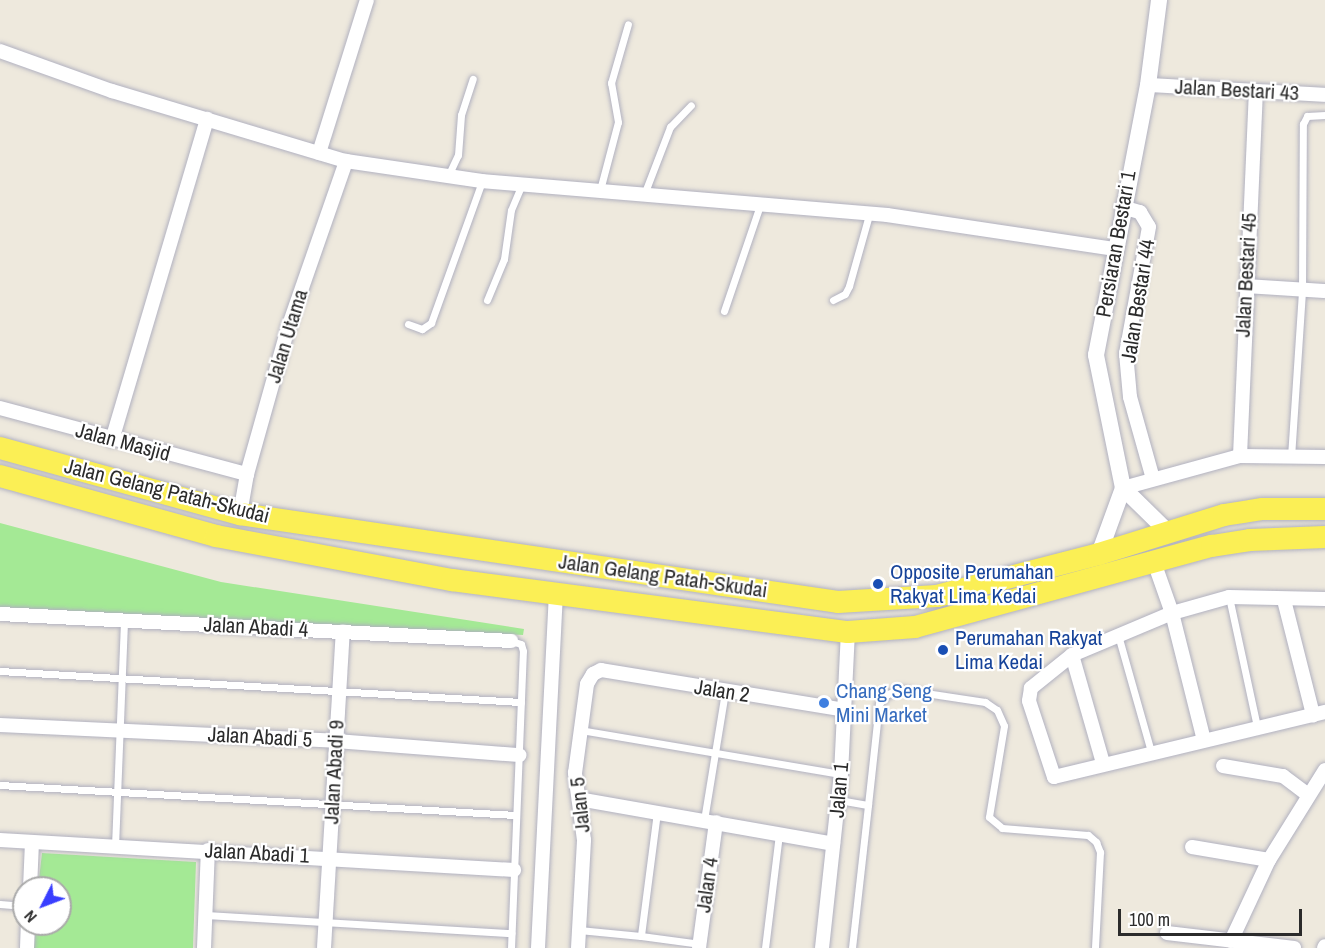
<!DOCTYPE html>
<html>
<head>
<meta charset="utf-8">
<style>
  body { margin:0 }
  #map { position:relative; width:1325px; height:948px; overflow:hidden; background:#eee9dd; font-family:"Archivo Narrow",sans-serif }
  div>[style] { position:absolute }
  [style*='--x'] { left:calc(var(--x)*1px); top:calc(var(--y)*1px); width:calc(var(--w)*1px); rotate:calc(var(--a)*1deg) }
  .green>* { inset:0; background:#a4e995 }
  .roads { filter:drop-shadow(0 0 2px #b1b1c0) drop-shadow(0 0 2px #b1b1c0) }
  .service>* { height:7px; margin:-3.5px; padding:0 3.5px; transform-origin:3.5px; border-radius:3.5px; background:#fff }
  .minor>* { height:14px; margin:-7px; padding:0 7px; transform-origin:7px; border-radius:7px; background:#fff }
  .tertiary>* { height:16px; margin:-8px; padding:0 8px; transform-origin:8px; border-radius:8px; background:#fff }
  .primary>* { height:22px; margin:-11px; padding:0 11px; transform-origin:11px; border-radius:11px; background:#fbef55 }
  .dots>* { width:16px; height:16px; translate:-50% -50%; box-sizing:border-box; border:3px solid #fff; border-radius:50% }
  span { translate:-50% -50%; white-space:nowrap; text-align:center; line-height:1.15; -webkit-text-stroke:4.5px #fff; paint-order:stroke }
  .street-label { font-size:21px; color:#2b2b2b }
  .transit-label { font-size:21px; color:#164399 }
  .left { translate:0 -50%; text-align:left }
  .shop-label { font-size:21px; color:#366cbe }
  .north { position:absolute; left:12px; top:876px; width:60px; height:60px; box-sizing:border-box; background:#fff; border:2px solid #aaa; border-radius:50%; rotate:228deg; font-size:16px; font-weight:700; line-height:24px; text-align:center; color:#2b2b2b }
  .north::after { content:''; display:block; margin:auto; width:21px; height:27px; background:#393eff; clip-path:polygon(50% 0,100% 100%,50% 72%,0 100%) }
  .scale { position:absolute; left:1118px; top:909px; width:184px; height:27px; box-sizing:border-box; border:3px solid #2b2b2b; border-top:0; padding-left:8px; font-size:18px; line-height:21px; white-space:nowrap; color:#2b2b2b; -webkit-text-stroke:4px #fff; paint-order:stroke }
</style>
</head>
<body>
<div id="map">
  <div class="green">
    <div style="clip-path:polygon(0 523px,221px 582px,524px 629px,523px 635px,0 607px)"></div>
    <div style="clip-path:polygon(42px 853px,196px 862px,193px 948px,34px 948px,36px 924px,60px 924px,60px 888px,38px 888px)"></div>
  </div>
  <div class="roads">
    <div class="service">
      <div style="--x:448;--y:176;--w:23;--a:-65"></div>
      <div style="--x:458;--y:155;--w:40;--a:-85.7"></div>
      <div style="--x:461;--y:115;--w:38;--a:-72"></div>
      <div style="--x:600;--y:190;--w:70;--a:-75.2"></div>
      <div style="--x:618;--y:122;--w:40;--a:-100"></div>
      <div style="--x:611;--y:83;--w:61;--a:-73.9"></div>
      <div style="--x:645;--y:192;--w:70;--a:-69"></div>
      <div style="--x:670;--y:127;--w:30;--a:-46"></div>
      <div style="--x:487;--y:300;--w:44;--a:-67.5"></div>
      <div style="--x:504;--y:259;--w:49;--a:-81.9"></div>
      <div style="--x:511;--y:210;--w:28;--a:-67"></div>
      <div style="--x:833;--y:300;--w:13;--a:-27"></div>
      <div style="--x:845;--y:294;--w:9;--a:-63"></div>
      <div style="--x:849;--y:286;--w:74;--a:-74.3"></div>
      <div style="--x:724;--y:311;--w:112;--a:-71.2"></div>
      <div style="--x:408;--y:324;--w:15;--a:20"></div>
      <div style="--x:422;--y:329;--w:11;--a:-34"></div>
      <div style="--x:431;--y:323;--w:151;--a:-70.2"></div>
      <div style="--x:1291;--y:457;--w:166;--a:-86.2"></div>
      <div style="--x:1302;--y:291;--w:167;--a:-89.7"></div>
      <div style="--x:1303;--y:124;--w:9;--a:-63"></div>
      <div style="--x:1307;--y:116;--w:18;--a:-3"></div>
      <div style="--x:1229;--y:597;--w:133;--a:77.8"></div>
      <div style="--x:1118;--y:635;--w:122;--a:74.2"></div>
      <div style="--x:0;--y:671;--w:522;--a:3.41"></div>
      <div style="--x:580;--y:730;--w:265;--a:9.6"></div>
      <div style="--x:0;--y:785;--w:517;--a:3.33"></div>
      <div style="--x:839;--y:800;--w:29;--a:10"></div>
      <div style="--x:868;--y:805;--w:102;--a:-83.8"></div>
      <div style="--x:879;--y:704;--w:11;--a:-52"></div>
      <div style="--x:886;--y:695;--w:14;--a:-25"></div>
      <div style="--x:899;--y:689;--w:87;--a:8.6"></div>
      <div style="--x:985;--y:702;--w:14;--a:34"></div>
      <div style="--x:997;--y:710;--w:17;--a:66"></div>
      <div style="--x:1004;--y:726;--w:92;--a:99.4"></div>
      <div style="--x:989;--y:817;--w:17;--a:40"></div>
      <div style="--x:1002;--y:828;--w:86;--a:4.7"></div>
      <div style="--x:1088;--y:835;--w:11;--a:41"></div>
      <div style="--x:1096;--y:842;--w:11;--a:68"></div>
      <div style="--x:1100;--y:852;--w:96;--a:93"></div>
      <div style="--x:657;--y:812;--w:125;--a:97.4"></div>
      <div style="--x:641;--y:936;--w:60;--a:7.7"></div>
      <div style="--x:704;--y:820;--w:130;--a:-80.7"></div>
      <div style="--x:115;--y:846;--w:225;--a:-87.7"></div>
      <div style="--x:0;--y:904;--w:24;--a:5"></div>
      <div style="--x:206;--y:915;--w:306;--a:3.4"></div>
      <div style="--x:579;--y:930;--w:62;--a:5.5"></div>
      <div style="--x:511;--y:948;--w:297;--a:-87.7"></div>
      <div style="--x:523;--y:651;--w:7;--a:-106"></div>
      <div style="--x:521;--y:644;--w:10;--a:-163"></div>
      <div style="--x:765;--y:948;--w:115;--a:-83"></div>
      <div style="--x:852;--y:948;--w:144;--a:-83.6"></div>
    </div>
    <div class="minor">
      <div style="--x:0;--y:51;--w:119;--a:19.7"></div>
      <div style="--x:112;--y:91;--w:244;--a:16.7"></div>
      <div style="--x:346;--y:161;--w:137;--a:8.4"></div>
      <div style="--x:482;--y:181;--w:406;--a:4.8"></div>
      <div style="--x:887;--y:215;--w:231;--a:8.5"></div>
      <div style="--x:1148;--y:85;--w:177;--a:3.2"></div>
      <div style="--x:319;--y:153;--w:160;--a:-72.6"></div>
      <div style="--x:1122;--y:207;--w:19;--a:16"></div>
      <div style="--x:1140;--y:212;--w:17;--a:59"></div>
      <div style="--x:1149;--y:227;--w:128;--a:100.3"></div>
      <div style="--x:1126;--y:353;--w:44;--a:84.8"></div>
      <div style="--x:1130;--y:397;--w:85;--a:74.3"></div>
      <div style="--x:1245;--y:286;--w:80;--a:3.6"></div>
      <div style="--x:0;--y:408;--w:256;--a:15"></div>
      <div style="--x:112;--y:440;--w:335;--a:-73.5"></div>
      <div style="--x:1240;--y:456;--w:363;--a:-87.5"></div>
      <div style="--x:1123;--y:488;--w:121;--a:-15.3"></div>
      <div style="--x:1240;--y:456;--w:85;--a:0.7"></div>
      <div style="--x:240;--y:514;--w:41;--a:-80.1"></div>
      <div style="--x:247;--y:474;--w:152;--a:-74.3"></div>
      <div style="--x:288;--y:328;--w:177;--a:-70.8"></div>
      <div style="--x:1154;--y:562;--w:54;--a:70.6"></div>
      <div style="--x:1172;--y:613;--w:131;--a:75.9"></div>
      <div style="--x:1325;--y:599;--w:96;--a:-178.8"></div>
      <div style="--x:1229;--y:597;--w:59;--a:164.3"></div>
      <div style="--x:1172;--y:613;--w:108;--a:157.2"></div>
      <div style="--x:1072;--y:655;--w:53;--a:141.2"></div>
      <div style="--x:1031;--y:688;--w:13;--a:99"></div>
      <div style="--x:1029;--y:701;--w:80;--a:71.8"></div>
      <div style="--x:1054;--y:777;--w:279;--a:-13.5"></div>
      <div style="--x:1284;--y:600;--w:119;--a:75.8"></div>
      <div style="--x:0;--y:614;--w:512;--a:3.02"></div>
      <div style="--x:1072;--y:655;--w:112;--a:74"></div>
      <div style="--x:0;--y:725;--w:336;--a:2.7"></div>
      <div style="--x:336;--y:741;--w:184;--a:4.4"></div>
      <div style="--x:1223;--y:766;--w:61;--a:9.5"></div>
      <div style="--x:1283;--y:776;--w:31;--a:37"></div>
      <div style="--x:579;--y:799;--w:258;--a:10"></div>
      <div style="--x:0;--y:840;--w:515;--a:3.34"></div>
      <div style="--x:1192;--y:847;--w:78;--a:9.6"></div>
      <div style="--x:30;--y:888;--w:46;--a:-87.5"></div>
      <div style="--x:1167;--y:933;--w:128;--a:6.7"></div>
      <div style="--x:1231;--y:941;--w:89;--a:-64.9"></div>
      <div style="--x:1269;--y:860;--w:106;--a:-58.1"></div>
      <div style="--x:27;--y:948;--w:24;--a:-88"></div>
      <div style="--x:204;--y:948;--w:98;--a:-87.7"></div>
      <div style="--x:324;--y:948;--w:317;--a:-86.6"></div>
      <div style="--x:538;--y:948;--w:354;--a:-87.1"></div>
      <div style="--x:578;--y:948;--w:108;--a:-86.8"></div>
      <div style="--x:584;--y:840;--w:68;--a:-97.7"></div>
      <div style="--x:575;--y:773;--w:90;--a:-82.3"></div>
      <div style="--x:587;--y:684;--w:12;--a:-59"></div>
      <div style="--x:593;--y:674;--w:9;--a:-27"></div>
      <div style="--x:601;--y:670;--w:246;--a:9.3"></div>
      <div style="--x:699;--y:948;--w:127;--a:-82.3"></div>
      <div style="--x:822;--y:948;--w:175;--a:-83.8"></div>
      <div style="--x:841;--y:774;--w:142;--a:-87.2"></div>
      <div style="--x:1324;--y:948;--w:2;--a:-63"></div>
    </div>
    <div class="tertiary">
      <div style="--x:1123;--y:488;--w:64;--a:44.4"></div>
      <div style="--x:1099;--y:554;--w:70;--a:-70"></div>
      <div style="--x:1123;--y:488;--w:136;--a:-101.5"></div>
      <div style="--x:1096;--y:355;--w:275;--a:-79.1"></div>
      <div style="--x:1148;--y:85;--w:86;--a:-82.6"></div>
    </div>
    <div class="primary">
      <div style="--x:0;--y:448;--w:249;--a:15.4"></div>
      <div style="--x:240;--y:514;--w:604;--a:8.37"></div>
      <div style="--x:838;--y:602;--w:99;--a:-3.5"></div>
      <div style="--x:937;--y:596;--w:167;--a:-14.5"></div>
      <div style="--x:1099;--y:554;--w:131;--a:-17.3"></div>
      <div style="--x:1224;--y:515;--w:39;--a:-9"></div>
      <div style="--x:1263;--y:509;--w:62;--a:0"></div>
      <div style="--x:0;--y:476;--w:224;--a:15.5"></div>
      <div style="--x:216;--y:536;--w:240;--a:10.6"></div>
      <div style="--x:452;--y:580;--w:399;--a:7.5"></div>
      <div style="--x:848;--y:632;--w:67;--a:-4.3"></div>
      <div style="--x:915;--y:627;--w:308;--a:-15.3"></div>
      <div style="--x:1212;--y:546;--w:38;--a:-9"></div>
      <div style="--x:1250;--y:540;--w:75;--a:-2.3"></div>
    </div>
  </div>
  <div class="dots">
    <div style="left:878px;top:584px;background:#1a4fb4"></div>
    <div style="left:943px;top:650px;background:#1a4fb4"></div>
    <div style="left:824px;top:703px;background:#3f7fe0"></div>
  </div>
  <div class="street-label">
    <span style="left:1237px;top:90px;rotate:3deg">Jalan Bestari 43</span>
    <span style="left:1116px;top:244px;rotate:-80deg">Persiaran Bestari 1</span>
    <span style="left:1246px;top:275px;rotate:-87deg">Jalan Bestari 45</span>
    <span style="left:1138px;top:301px;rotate:-81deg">Jalan Bestari 44</span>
    <span style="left:287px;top:336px;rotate:-73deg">Jalan Utama</span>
    <span style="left:123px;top:442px;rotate:15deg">Jalan Masjid</span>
    <span style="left:167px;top:491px;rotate:14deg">Jalan Gelang Patah-Skudai</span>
    <span style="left:663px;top:576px;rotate:8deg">Jalan Gelang Patah-Skudai</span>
    <span style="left:256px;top:627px;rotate:3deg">Jalan Abadi 4</span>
    <span style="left:722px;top:691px;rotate:9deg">Jalan 2</span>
    <span style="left:260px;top:737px;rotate:3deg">Jalan Abadi 5</span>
    <span style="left:334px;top:772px;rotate:-87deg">Jalan Abadi 9</span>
    <span style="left:839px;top:790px;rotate:-85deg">Jalan 1</span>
    <span style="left:580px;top:805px;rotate:-96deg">Jalan 5</span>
    <span style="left:257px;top:853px;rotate:3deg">Jalan Abadi 1</span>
    <span style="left:707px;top:885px;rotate:-82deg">Jalan 4</span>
  </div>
  <div class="transit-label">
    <span class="left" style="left:890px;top:584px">Opposite Perumahan<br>Rakyat Lima Kedai</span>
    <span class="left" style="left:955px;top:650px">Perumahan Rakyat<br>Lima Kedai</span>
  </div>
  <div class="shop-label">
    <span class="left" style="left:836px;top:703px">Chang Seng<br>Mini Market</span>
  </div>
  <div class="north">N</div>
  <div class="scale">100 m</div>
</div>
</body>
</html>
